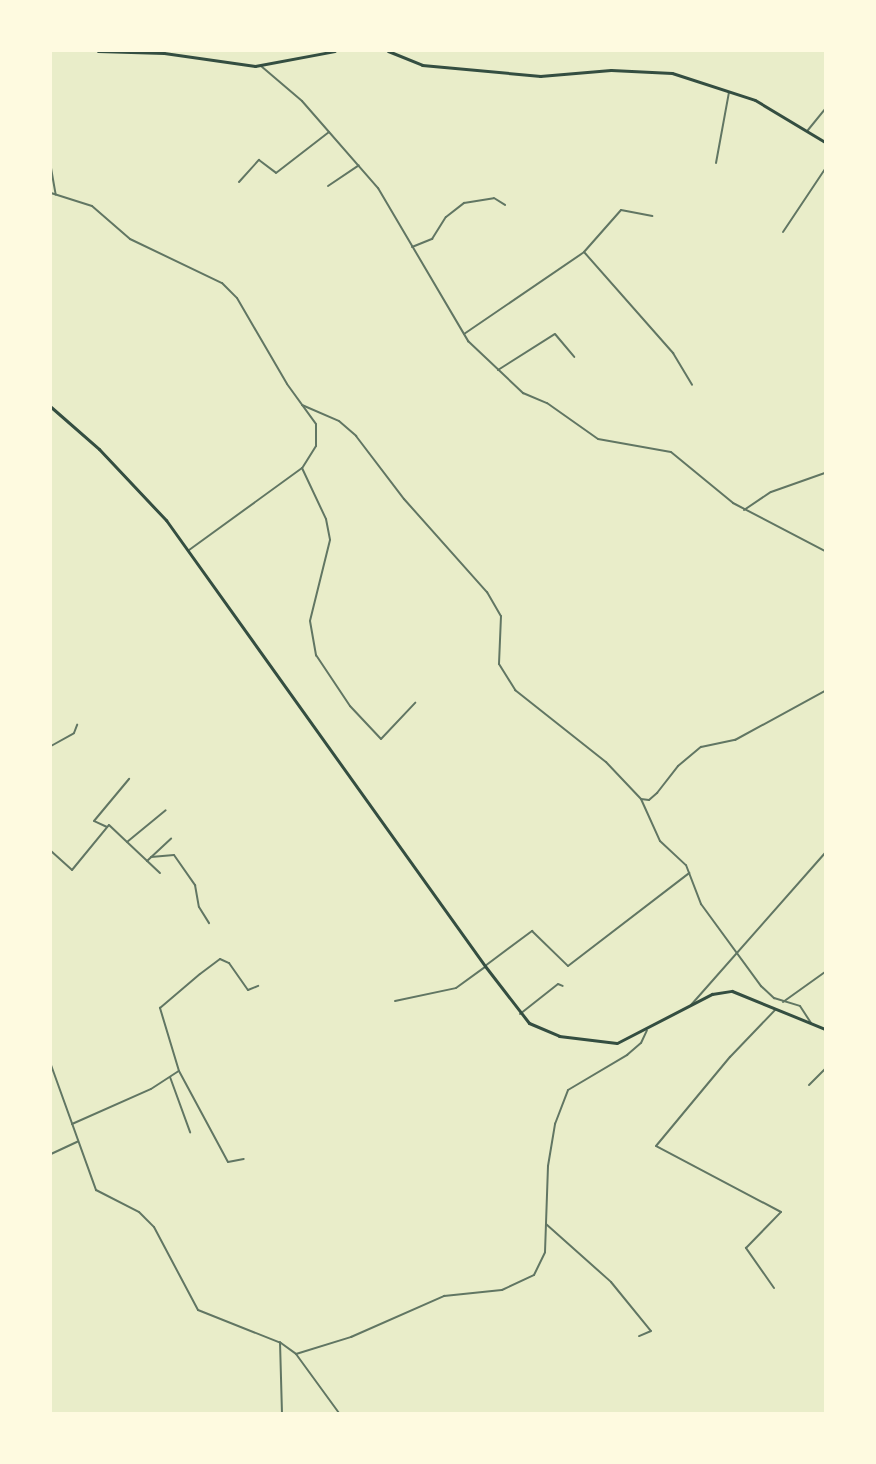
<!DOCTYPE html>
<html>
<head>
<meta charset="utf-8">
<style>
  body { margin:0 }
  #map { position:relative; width:876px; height:1464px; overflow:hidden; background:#e9edc9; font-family:Quicksand,sans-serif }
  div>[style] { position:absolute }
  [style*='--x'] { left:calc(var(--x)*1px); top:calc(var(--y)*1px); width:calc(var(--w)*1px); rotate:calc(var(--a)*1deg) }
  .minor>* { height:2px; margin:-1px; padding:0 1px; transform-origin:1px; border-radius:1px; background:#617663 }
  .tertiary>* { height:2px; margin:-1px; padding:0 1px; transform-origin:1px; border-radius:1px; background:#617663 }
  .secondary>* { height:3px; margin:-1.5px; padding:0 1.5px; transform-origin:1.5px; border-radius:1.5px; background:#344e41 }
  .primary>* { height:3px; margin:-1.5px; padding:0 1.5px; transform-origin:1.5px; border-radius:1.5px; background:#344e41 }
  span { translate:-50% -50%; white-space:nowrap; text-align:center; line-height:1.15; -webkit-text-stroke:6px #fefae0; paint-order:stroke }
  .frame { position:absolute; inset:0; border:52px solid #fefae0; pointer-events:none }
</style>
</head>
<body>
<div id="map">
  <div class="minor">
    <div style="--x:261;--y:66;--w:54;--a:40.5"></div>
    <div style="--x:302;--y:101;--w:116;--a:48.9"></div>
    <div style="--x:378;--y:188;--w:178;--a:59.5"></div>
    <div style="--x:468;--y:341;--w:76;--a:43.4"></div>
    <div style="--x:523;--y:393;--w:26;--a:23"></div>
    <div style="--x:547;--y:403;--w:62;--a:35.2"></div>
    <div style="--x:598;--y:439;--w:74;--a:10.1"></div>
    <div style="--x:671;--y:452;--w:80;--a:39.4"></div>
    <div style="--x:733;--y:503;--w:104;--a:27.6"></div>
    <div style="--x:808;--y:130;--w:27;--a:-51"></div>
    <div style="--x:716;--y:163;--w:72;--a:-79.6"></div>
    <div style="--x:51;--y:168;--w:27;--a:80"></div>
    <div style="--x:239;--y:182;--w:30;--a:-48"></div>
    <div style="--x:259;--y:160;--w:21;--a:37"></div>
    <div style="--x:276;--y:173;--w:67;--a:-37.7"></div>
    <div style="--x:328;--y:186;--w:37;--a:-34"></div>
    <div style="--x:51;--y:193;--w:43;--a:17.6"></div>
    <div style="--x:92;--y:206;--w:50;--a:41"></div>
    <div style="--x:130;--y:239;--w:102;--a:25.6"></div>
    <div style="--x:222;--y:283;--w:21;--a:45"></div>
    <div style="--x:237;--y:298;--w:99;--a:59.8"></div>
    <div style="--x:287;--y:384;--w:49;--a:54.1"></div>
    <div style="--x:316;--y:424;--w:22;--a:90"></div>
    <div style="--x:316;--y:446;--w:26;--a:122"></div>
    <div style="--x:302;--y:468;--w:140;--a:144"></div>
    <div style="--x:783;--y:232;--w:76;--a:-56.3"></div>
    <div style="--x:412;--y:247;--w:22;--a:-22"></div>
    <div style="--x:432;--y:239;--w:26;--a:-58"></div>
    <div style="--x:446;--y:217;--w:23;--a:-38"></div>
    <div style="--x:464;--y:203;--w:30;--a:-9"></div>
    <div style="--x:494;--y:198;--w:13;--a:32"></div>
    <div style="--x:584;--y:252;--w:135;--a:48.6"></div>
    <div style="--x:673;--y:353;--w:37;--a:59"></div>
    <div style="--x:464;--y:334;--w:145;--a:-34.3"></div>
    <div style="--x:584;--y:252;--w:56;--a:-48.6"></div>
    <div style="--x:621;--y:210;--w:32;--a:11"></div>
    <div style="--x:498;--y:370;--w:67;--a:-32.3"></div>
    <div style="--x:555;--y:334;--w:30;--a:50"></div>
    <div style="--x:302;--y:405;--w:40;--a:23.4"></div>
    <div style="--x:339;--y:421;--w:23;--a:41"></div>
    <div style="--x:356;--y:436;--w:79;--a:52.7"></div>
    <div style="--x:404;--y:499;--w:125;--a:48.3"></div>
    <div style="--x:487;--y:592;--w:28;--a:60"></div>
    <div style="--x:501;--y:616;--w:48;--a:92.4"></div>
    <div style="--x:499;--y:664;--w:31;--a:58"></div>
    <div style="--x:515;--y:690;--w:116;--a:38.4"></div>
    <div style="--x:606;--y:762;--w:51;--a:46.6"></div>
    <div style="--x:641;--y:799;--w:8;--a:7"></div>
    <div style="--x:649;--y:800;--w:11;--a:-41"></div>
    <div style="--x:657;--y:793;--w:34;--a:-52"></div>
    <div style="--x:678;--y:766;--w:30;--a:-40"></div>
    <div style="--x:701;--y:747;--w:35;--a:-12"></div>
    <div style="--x:735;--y:740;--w:102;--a:-28.6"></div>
    <div style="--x:302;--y:468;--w:56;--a:64.8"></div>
    <div style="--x:326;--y:519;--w:21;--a:79"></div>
    <div style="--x:330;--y:540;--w:83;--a:103.9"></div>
    <div style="--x:310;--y:621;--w:35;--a:80"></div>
    <div style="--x:316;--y:655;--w:61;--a:56.3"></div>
    <div style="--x:350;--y:706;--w:45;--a:46.8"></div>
    <div style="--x:381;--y:739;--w:50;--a:-46.6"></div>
    <div style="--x:744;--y:510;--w:32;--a:-34"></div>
    <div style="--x:771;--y:492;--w:57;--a:-19.4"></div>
    <div style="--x:51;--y:746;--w:26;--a:-29"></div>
    <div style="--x:74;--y:733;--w:9;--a:-69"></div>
    <div style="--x:641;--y:799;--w:46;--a:65.7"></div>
    <div style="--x:660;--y:841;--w:35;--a:43"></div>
    <div style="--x:686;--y:865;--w:42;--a:69"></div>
    <div style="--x:701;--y:904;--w:102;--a:53.8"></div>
    <div style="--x:761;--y:986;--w:18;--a:43"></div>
    <div style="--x:774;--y:998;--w:27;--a:17"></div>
    <div style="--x:800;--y:1006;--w:20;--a:57"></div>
    <div style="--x:107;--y:827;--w:14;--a:-155"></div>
    <div style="--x:94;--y:821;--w:55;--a:-50.2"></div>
    <div style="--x:127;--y:842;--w:50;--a:-39.4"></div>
    <div style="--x:51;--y:851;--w:28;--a:42"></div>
    <div style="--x:72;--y:870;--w:58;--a:-50.6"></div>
    <div style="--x:109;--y:825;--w:70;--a:43.3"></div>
    <div style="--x:151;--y:857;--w:23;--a:-5"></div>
    <div style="--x:174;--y:855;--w:37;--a:55"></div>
    <div style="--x:195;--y:885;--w:22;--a:80"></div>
    <div style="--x:199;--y:907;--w:19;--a:58"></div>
    <div style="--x:147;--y:861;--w:33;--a:-43"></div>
    <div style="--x:485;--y:966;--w:59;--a:-36.7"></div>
    <div style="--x:532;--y:931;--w:50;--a:44.2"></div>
    <div style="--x:568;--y:966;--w:153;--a:-37.5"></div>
    <div style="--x:395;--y:1001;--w:62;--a:-12"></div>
    <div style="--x:456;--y:988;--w:36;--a:-36"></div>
    <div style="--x:783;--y:1002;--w:52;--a:-35.5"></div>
    <div style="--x:691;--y:1005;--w:203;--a:-48.6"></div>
    <div style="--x:520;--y:1014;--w:48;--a:-38.3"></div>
    <div style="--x:558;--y:984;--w:5;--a:22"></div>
    <div style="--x:179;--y:1071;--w:103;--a:61.7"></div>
    <div style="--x:228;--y:1162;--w:16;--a:-11"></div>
    <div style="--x:170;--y:1077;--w:59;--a:70"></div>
    <div style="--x:809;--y:1085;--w:23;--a:-45"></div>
    <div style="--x:72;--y:1124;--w:86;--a:-23.9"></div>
    <div style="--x:151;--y:1089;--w:33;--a:-33"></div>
    <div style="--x:179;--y:1071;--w:66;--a:-106.8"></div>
    <div style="--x:160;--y:1008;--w:52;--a:-40.4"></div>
    <div style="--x:200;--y:974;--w:25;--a:-37"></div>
    <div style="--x:220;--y:959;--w:10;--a:24"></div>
    <div style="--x:229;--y:963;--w:33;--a:55"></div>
    <div style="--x:248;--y:990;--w:11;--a:-22"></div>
    <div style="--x:51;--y:1154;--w:29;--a:-25"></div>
    <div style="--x:546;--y:1224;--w:87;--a:41.7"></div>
    <div style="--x:611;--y:1282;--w:63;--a:50.8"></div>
    <div style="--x:651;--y:1331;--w:13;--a:157"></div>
    <div style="--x:774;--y:1288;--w:49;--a:-125"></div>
    <div style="--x:746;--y:1248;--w:50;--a:-45.8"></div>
    <div style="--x:781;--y:1212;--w:141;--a:-152.2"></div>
    <div style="--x:656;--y:1146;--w:116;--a:-50.3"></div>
    <div style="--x:730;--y:1057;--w:66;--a:-46.2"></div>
    <div style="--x:280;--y:1342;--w:71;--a:88.4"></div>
    <div style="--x:296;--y:1354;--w:58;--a:-17.2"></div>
    <div style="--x:351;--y:1337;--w:102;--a:-23.8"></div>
    <div style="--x:444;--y:1296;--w:58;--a:-5.9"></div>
    <div style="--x:502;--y:1290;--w:35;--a:-25"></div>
    <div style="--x:534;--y:1275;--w:25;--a:-64"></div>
    <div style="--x:545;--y:1252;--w:86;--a:-88"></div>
    <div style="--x:548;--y:1166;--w:43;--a:-80.5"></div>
    <div style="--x:555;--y:1124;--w:36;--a:-69"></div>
    <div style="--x:568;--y:1090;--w:69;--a:-30.7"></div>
    <div style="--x:627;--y:1055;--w:18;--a:-41"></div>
    <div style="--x:641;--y:1043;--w:14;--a:-65"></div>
  </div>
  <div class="tertiary">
    <div style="--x:51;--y:1065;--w:133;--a:70.2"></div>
    <div style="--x:96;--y:1190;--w:48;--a:27.1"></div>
    <div style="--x:139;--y:1212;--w:21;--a:45"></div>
    <div style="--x:154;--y:1227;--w:94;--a:62.1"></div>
    <div style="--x:198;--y:1310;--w:89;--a:21.7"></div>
    <div style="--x:281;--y:1343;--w:19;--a:36"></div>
    <div style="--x:296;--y:1354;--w:73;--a:53.9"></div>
  </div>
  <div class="secondary">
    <div style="--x:98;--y:51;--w:66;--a:1.7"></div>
    <div style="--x:164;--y:53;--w:92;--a:8.1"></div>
    <div style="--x:255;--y:66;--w:81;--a:-10.6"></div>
    <div style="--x:388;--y:51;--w:37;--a:22"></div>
    <div style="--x:422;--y:65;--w:119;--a:5.3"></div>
    <div style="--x:540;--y:76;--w:71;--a:-4.8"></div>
    <div style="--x:611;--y:70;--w:61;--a:2.8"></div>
    <div style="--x:672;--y:73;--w:87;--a:18"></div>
    <div style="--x:755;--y:100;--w:82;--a:31"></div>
  </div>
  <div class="primary">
    <div style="--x:51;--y:407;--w:64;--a:41.2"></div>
    <div style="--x:99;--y:449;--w:98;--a:46.7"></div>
    <div style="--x:166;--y:520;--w:548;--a:54.43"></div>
    <div style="--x:485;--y:966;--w:72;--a:52.3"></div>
    <div style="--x:529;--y:1023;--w:33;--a:23"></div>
    <div style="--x:559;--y:1036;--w:58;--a:6.9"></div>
    <div style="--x:617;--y:1043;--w:107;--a:-27.3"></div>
    <div style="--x:712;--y:994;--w:20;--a:-9"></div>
    <div style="--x:732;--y:991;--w:100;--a:22.2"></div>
  </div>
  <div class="frame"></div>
</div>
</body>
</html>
